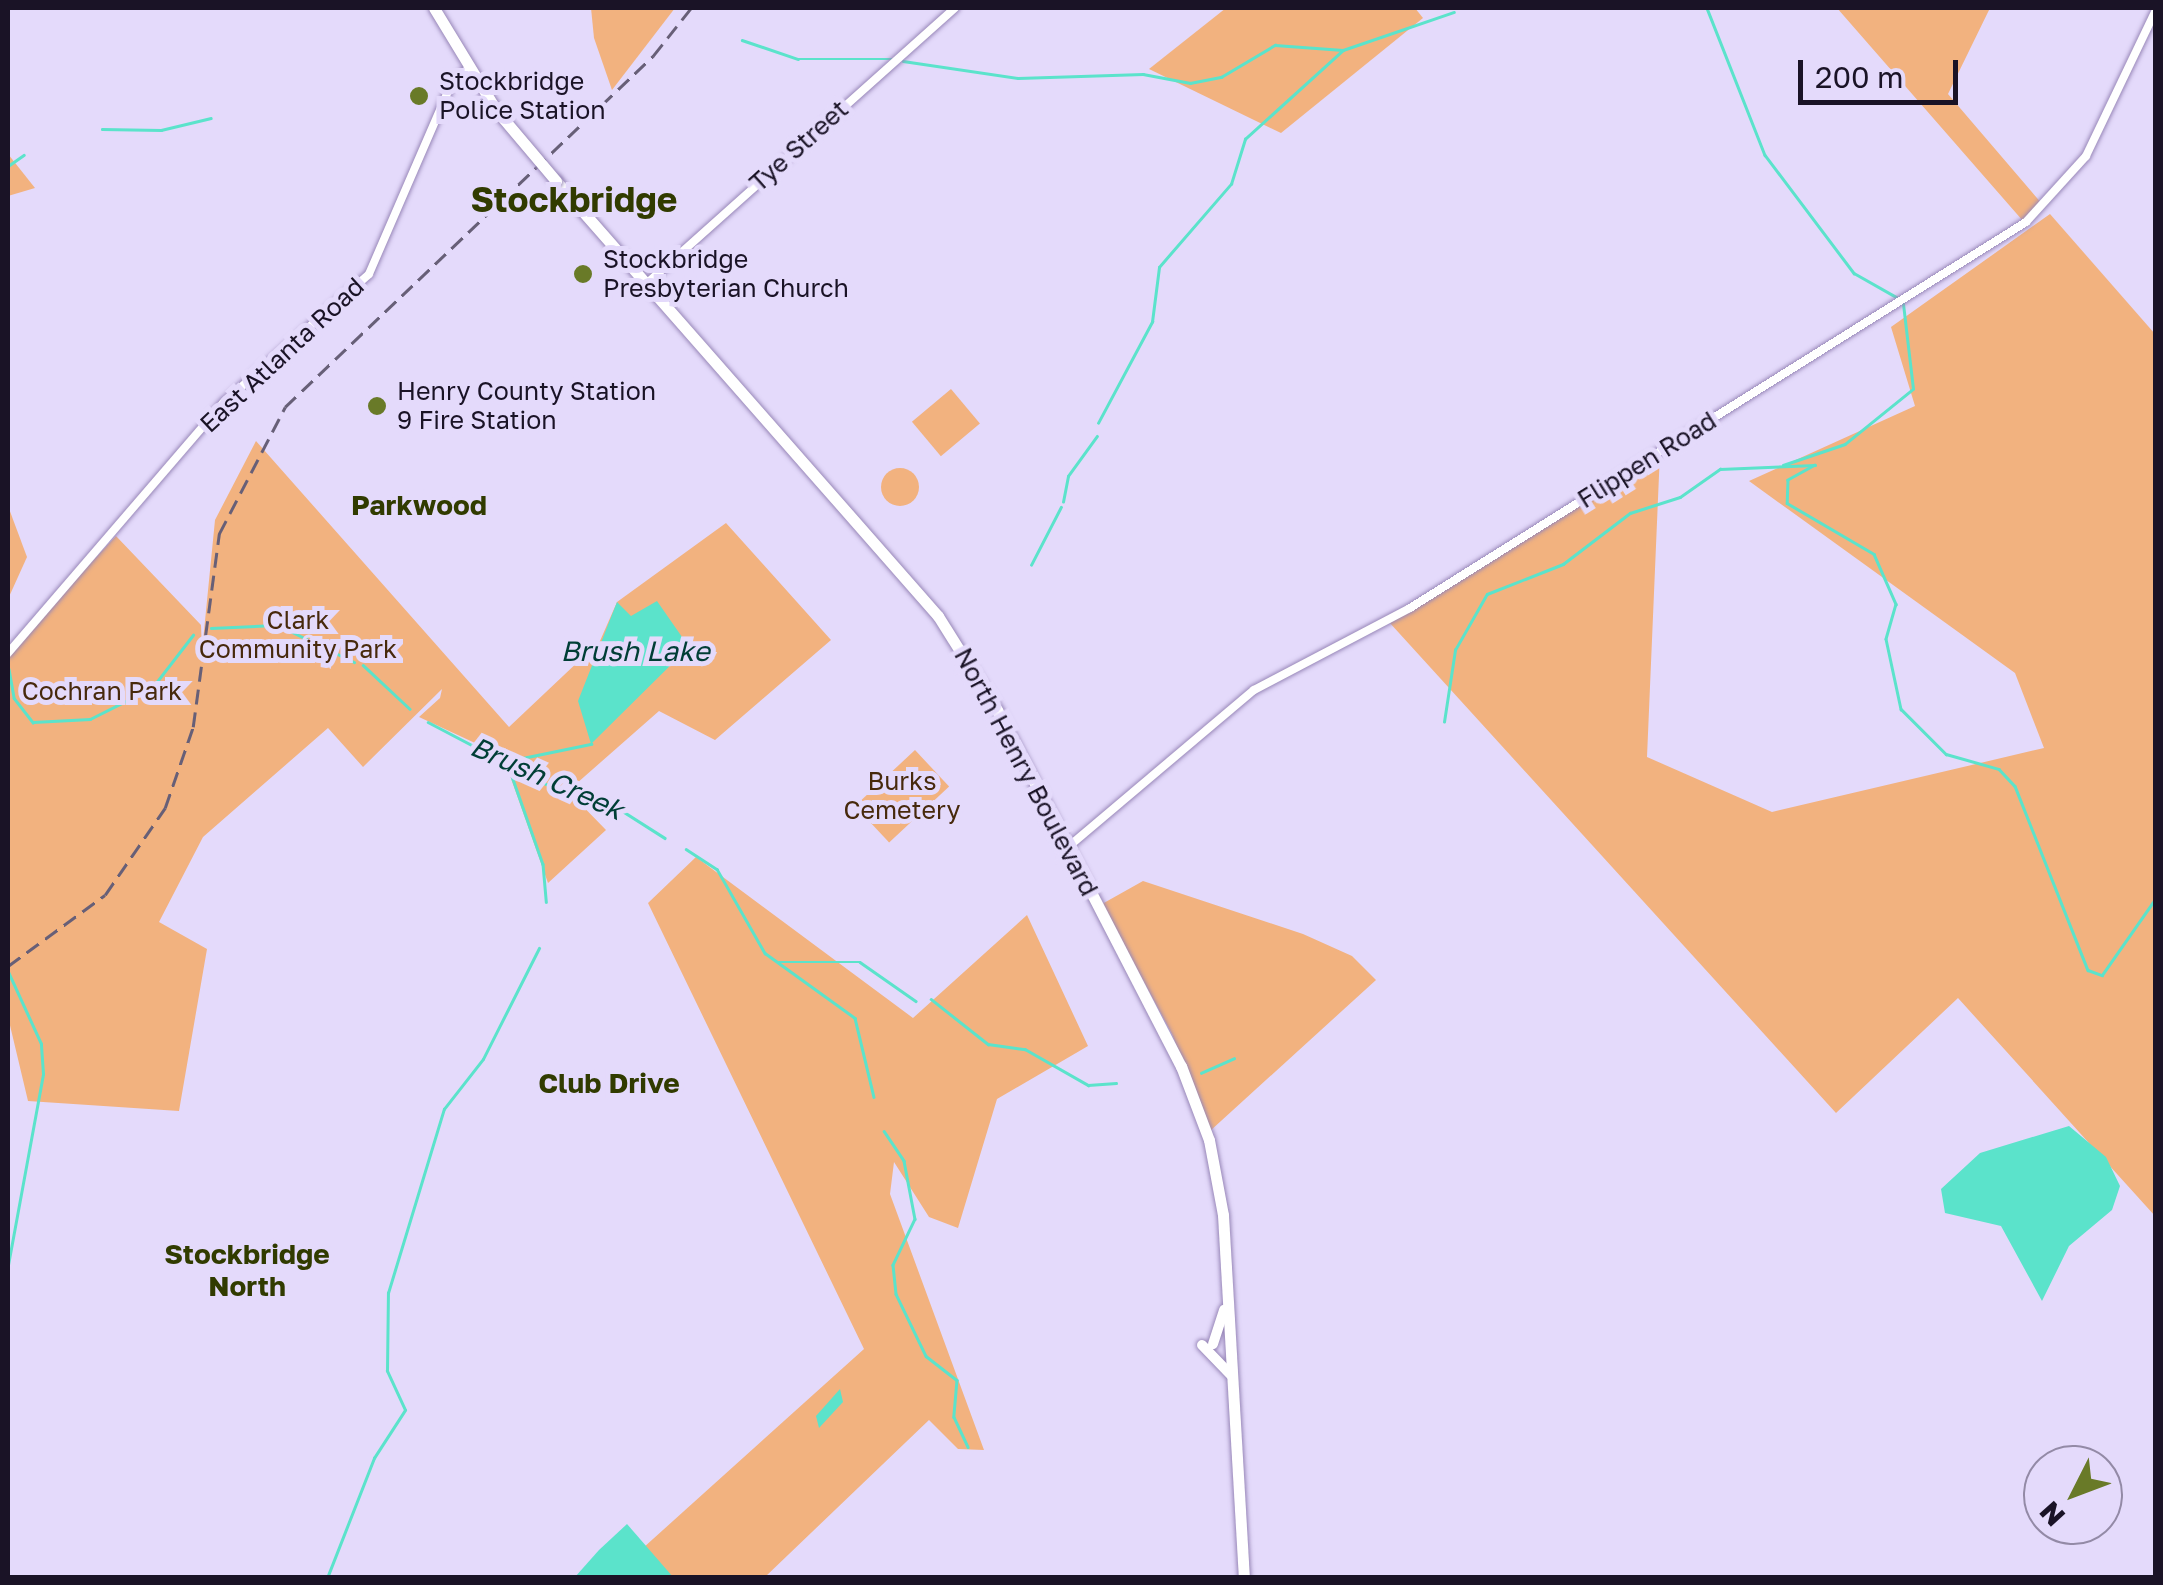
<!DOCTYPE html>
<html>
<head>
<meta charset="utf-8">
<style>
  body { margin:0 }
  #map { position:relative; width:2163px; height:1585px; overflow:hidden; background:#e4dafb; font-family:"Golos Text",sans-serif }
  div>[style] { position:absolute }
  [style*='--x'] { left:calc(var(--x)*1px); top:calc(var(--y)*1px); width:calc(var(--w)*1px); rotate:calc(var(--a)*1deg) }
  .green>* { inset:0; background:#f2b27f; transform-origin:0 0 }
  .round { border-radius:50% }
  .water>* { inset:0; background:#5be3cb }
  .stream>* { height:2.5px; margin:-1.25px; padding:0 1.25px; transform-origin:1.25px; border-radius:1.25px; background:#5be3cb }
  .roads { filter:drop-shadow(0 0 2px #9887b8) drop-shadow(0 0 2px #9887b8) }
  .tertiary>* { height:8px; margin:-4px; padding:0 4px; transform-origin:4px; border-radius:4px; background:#fff }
  .primary>* { height:10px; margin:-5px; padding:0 5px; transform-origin:5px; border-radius:5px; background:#fff }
  .trunk>* { height:11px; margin:-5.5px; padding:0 5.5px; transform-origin:5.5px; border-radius:5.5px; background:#fff }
  .rail>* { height:2.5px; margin-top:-1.25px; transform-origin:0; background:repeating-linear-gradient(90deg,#675f77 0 15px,transparent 0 23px) }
  .bridges { filter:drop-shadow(0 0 2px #9887b8) drop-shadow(0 0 2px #9887b8) }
  .trunk-bridge>* { height:11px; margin:-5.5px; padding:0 5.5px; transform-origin:5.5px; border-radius:5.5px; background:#fff }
  .dots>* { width:28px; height:28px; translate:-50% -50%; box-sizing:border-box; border:5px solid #e4dafb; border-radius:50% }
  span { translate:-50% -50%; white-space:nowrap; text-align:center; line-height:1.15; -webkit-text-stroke:10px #e4dafb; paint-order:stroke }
  .poi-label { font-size:25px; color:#1a1326 }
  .left { translate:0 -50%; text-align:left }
  .street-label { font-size:25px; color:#1a1326 }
  .park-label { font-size:25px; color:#47290c }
  .neighbourhood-label { font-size:28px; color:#313b00; font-weight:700 }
  .water-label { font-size:28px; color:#003e36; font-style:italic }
  .district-label { font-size:35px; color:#313b00; font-weight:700 }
  .frame { position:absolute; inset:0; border:10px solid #1a1326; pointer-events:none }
  .north { position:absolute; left:2023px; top:1445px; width:100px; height:100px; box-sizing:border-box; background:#e4dafb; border:2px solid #938aa6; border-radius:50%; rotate:228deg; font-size:28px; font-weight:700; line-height:40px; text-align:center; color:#1a1326 }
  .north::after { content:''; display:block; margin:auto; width:35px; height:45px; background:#697a28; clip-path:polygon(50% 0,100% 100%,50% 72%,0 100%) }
  .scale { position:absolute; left:1798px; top:60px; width:160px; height:45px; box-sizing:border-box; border:5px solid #1a1326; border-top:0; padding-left:12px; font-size:30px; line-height:35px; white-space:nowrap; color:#1a1326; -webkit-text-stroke:8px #e4dafb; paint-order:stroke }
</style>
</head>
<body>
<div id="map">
  <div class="green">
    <div style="clip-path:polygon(591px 8px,675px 8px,612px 90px,594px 38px)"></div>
    <div style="clip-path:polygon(1226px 8px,1415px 8px,1423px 18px,1281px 133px,1149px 69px)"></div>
    <div style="clip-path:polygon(1837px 8px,1990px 8px,1948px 94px,2043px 205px,2023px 221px)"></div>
    <div style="clip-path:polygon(8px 154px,35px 188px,8px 196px)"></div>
    <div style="clip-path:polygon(2050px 214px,2155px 334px,2155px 1216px,1958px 998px,1836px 1113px,1389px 622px,1660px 452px,1647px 757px,1772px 812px,2044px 748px,2015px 673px,1749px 481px,1915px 406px,1891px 327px)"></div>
    <div style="left:951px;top:389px;width:45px;height:51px;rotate:50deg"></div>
    <div style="clip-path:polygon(256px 441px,509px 727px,600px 641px,617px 602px,726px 523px,831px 640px,715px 740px,659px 711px,568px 791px,606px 830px,548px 883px,503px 756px,419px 717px,440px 698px,442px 689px,363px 767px,328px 728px,203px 837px,159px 922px,207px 949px,179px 1111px,28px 1101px,8px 1017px,8px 652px,116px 536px,201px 625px,202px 651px,215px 520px)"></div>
    <div class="round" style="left:881px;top:468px;width:38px;height:38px"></div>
    <div style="clip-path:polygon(8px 506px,27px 557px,8px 599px)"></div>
    <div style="left:915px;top:750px;width:50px;height:82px;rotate:47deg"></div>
    <div style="clip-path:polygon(696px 857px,913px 1018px,1027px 915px,1088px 1046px,997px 1099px,958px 1228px,929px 1217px,894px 1162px,890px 1194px,984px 1450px,958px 1449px,929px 1420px,765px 1577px,670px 1577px,643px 1548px,864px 1349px,648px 903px)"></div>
    <div style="clip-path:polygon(1143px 881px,1303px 934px,1352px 956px,1376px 980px,1210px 1131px,1172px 1034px,1102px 904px)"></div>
  </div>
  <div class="water">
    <div style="clip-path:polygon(657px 601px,689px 647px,591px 744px,578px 701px,617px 602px,631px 616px)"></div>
    <div style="clip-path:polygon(2069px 1126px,2106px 1157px,2120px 1186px,2112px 1210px,2069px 1246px,2042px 1301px,2001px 1226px,1945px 1213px,1941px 1189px,1980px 1153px)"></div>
    <div style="clip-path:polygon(840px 1389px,843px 1402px,819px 1428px,816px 1416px)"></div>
    <div style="clip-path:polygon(627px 1524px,673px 1577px,575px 1577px,599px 1550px)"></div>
  </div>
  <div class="stream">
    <div style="--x:1707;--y:8;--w:158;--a:68.5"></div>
    <div style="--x:1765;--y:155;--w:148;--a:53"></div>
    <div style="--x:1854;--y:273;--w:51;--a:29.6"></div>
    <div style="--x:742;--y:40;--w:59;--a:18.7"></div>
    <div style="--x:798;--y:59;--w:97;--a:0"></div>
    <div style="--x:903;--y:61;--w:116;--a:8.4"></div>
    <div style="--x:1018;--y:78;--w:125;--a:-1.8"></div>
    <div style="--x:1143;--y:74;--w:48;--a:10.8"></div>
    <div style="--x:1190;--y:83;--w:32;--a:-11"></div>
    <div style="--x:1221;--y:77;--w:63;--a:-30.7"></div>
    <div style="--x:1275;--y:45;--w:68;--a:4.2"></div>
    <div style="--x:102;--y:129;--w:59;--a:1"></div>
    <div style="--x:161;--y:130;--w:51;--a:-13.5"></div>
    <div style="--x:8;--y:166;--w:19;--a:-35"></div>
    <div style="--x:1098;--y:423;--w:115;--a:-61.9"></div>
    <div style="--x:1152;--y:322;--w:55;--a:-82.7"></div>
    <div style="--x:1159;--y:267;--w:110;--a:-49.1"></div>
    <div style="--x:1231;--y:184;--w:47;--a:-72.7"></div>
    <div style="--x:1245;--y:139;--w:132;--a:-42.2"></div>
    <div style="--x:1343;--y:50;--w:117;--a:-18.9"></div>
    <div style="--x:1783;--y:465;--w:65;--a:-18.7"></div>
    <div style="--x:1845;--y:444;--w:87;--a:-39"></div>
    <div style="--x:1913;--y:389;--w:86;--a:-96.7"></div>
    <div style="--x:1063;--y:502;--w:26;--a:-79"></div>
    <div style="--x:1068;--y:476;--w:49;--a:-54.1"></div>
    <div style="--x:1031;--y:565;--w:65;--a:-62.7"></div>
    <div style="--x:211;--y:628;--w:63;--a:-2.7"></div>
    <div style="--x:284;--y:628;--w:78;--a:25.9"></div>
    <div style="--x:363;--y:665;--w:64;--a:43.1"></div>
    <div style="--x:9;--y:669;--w:29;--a:80"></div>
    <div style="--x:14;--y:698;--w:31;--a:52"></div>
    <div style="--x:33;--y:722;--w:57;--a:-3"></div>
    <div style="--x:90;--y:719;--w:69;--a:-26.6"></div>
    <div style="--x:152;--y:688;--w:67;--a:-52.3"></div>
    <div style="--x:428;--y:722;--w:133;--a:27.7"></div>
    <div style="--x:546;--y:784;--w:54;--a:12.8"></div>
    <div style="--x:599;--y:796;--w:78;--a:32.5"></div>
    <div style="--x:1444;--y:722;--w:73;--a:-81.3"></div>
    <div style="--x:1455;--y:650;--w:64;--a:-60.3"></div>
    <div style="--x:1487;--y:594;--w:82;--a:-21.5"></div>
    <div style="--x:1563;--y:564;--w:84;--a:-37.3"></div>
    <div style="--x:1630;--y:513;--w:52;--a:-17.7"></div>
    <div style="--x:1680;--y:497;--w:49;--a:-35"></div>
    <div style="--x:1720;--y:469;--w:95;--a:-2.4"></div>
    <div style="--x:1815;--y:465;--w:31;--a:151"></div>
    <div style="--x:1788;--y:480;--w:23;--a:92"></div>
    <div style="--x:1787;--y:503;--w:101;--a:30.4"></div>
    <div style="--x:1874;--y:554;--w:55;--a:66.3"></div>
    <div style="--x:1896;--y:604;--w:36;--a:106"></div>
    <div style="--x:1886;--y:639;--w:72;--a:77.9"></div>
    <div style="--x:1901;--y:709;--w:64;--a:45"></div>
    <div style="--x:1946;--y:754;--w:55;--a:15.8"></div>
    <div style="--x:1999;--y:769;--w:23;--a:47"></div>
    <div style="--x:2015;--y:786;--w:198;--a:68.4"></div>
    <div style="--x:2088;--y:970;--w:15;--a:20"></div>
    <div style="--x:2102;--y:975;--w:94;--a:-55"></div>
    <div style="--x:508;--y:761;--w:85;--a:-11.6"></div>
    <div style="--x:507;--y:762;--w:108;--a:70.6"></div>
    <div style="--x:543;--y:864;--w:38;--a:85"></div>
    <div style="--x:686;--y:849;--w:37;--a:33"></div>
    <div style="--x:717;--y:869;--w:97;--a:60.3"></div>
    <div style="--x:765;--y:953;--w:111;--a:35.8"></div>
    <div style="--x:855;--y:1018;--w:81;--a:76.5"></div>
    <div style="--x:779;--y:962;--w:81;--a:0"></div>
    <div style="--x:860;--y:962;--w:68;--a:34.9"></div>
    <div style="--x:931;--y:999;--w:73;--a:38.3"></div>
    <div style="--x:988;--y:1044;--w:37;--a:8"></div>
    <div style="--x:1025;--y:1049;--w:73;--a:29.7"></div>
    <div style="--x:1088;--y:1085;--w:28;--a:-4"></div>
    <div style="--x:1201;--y:1073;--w:36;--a:-24"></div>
    <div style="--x:884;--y:1131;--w:36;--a:56"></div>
    <div style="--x:904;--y:1161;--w:59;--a:79.3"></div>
    <div style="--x:915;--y:1219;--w:51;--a:115.6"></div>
    <div style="--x:893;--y:1265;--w:29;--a:84"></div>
    <div style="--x:896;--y:1294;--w:69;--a:64.2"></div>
    <div style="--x:926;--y:1356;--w:39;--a:38"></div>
    <div style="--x:957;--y:1380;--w:37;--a:95"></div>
    <div style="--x:954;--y:1417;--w:33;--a:65"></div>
    <div style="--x:8;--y:1265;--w:194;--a:-79.6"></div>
    <div style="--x:43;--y:1074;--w:30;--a:-94"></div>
    <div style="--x:41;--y:1044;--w:79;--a:-114.6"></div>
    <div style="--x:327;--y:1578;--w:129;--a:-68.6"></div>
    <div style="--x:374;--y:1458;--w:57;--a:-57.1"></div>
    <div style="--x:405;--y:1410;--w:43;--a:-114.8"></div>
    <div style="--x:387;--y:1371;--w:78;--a:-89.3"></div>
    <div style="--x:388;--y:1293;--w:192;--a:-73.1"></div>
    <div style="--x:444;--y:1109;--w:63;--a:-52"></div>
    <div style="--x:483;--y:1059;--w:124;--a:-63.2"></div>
  </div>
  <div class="roads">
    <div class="tertiary">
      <div style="--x:645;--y:285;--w:416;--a:-41.8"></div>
      <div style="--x:8;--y:653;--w:331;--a:-49.3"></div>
      <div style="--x:224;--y:402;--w:193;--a:-41.4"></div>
      <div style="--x:369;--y:274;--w:209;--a:-66.6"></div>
      <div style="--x:452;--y:82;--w:19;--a:-39"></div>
      <div style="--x:1068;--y:847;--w:243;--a:-40.2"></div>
      <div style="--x:1254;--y:690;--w:176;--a:-27.7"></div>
      <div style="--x:1410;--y:608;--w:727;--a:-32.07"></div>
      <div style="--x:2026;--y:222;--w:89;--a:-47.7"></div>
      <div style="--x:2086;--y:156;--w:162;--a:-64.4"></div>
    </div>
    <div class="primary">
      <div style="--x:1213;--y:1344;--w:36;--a:-72"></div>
      <div style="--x:1202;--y:1345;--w:42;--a:46"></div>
    </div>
    <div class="trunk">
      <div style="--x:434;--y:8;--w:119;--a:58.7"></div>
      <div style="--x:556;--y:181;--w:579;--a:48.71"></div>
      <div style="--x:938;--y:616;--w:111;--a:57.9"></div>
      <div style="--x:997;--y:710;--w:401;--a:62.7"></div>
      <div style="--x:1181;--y:1066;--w:79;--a:69.3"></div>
      <div style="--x:1209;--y:1140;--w:76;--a:79.4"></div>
      <div style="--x:1223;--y:1215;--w:364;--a:86.7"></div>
    </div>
  </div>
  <div class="rail">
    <div style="--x:8;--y:966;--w:120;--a:-36.2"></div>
    <div style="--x:105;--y:895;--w:106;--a:-55.4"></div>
    <div style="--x:165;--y:808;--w:86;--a:-70.9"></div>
    <div style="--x:193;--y:727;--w:195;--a:-82.3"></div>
    <div style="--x:219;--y:534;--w:143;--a:-62.5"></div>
    <div style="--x:285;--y:407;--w:509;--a:-43.65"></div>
    <div style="--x:653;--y:56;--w:61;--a:-51.6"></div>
  </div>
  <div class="bridges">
    <div class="trunk-bridge">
      <div style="--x:496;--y:110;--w:93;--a:49.8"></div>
    </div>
  </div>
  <div class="dots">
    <div style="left:419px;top:96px;background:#697a28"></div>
    <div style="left:583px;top:274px;background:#697a28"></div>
    <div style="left:377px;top:406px;background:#697a28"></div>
  </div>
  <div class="poi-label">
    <span class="left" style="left:439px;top:96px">Stockbridge<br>Police Station</span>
    <span class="left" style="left:603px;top:274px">Stockbridge<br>Presbyterian Church</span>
    <span class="left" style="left:397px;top:406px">Henry County Station<br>9 Fire Station</span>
  </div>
  <div class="street-label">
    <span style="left:799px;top:146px;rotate:-42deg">Tye Street</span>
    <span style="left:282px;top:355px;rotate:-43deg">East Atlanta Road</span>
    <span style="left:1647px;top:460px;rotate:-32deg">Flippen Road</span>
    <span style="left:1026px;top:772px;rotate:62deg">North Henry Boulevard</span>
  </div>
  <div class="park-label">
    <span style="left:298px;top:635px">Clark<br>Community Park</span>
    <span style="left:102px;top:691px">Cochran Park</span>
    <span style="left:902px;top:796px">Burks<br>Cemetery</span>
  </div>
  <div class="neighbourhood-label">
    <span style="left:419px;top:505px">Parkwood</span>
    <span style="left:609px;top:1083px">Club Drive</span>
    <span style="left:247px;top:1270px">Stockbridge<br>North</span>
  </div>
  <div class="water-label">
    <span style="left:635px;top:651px">Brush Lake</span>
    <span style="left:547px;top:778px;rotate:24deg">Brush Creek</span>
  </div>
  <div class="district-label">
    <span style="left:574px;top:199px">Stockbridge</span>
  </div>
  <div class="frame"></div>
  <div class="north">N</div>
  <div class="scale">200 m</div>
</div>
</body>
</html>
